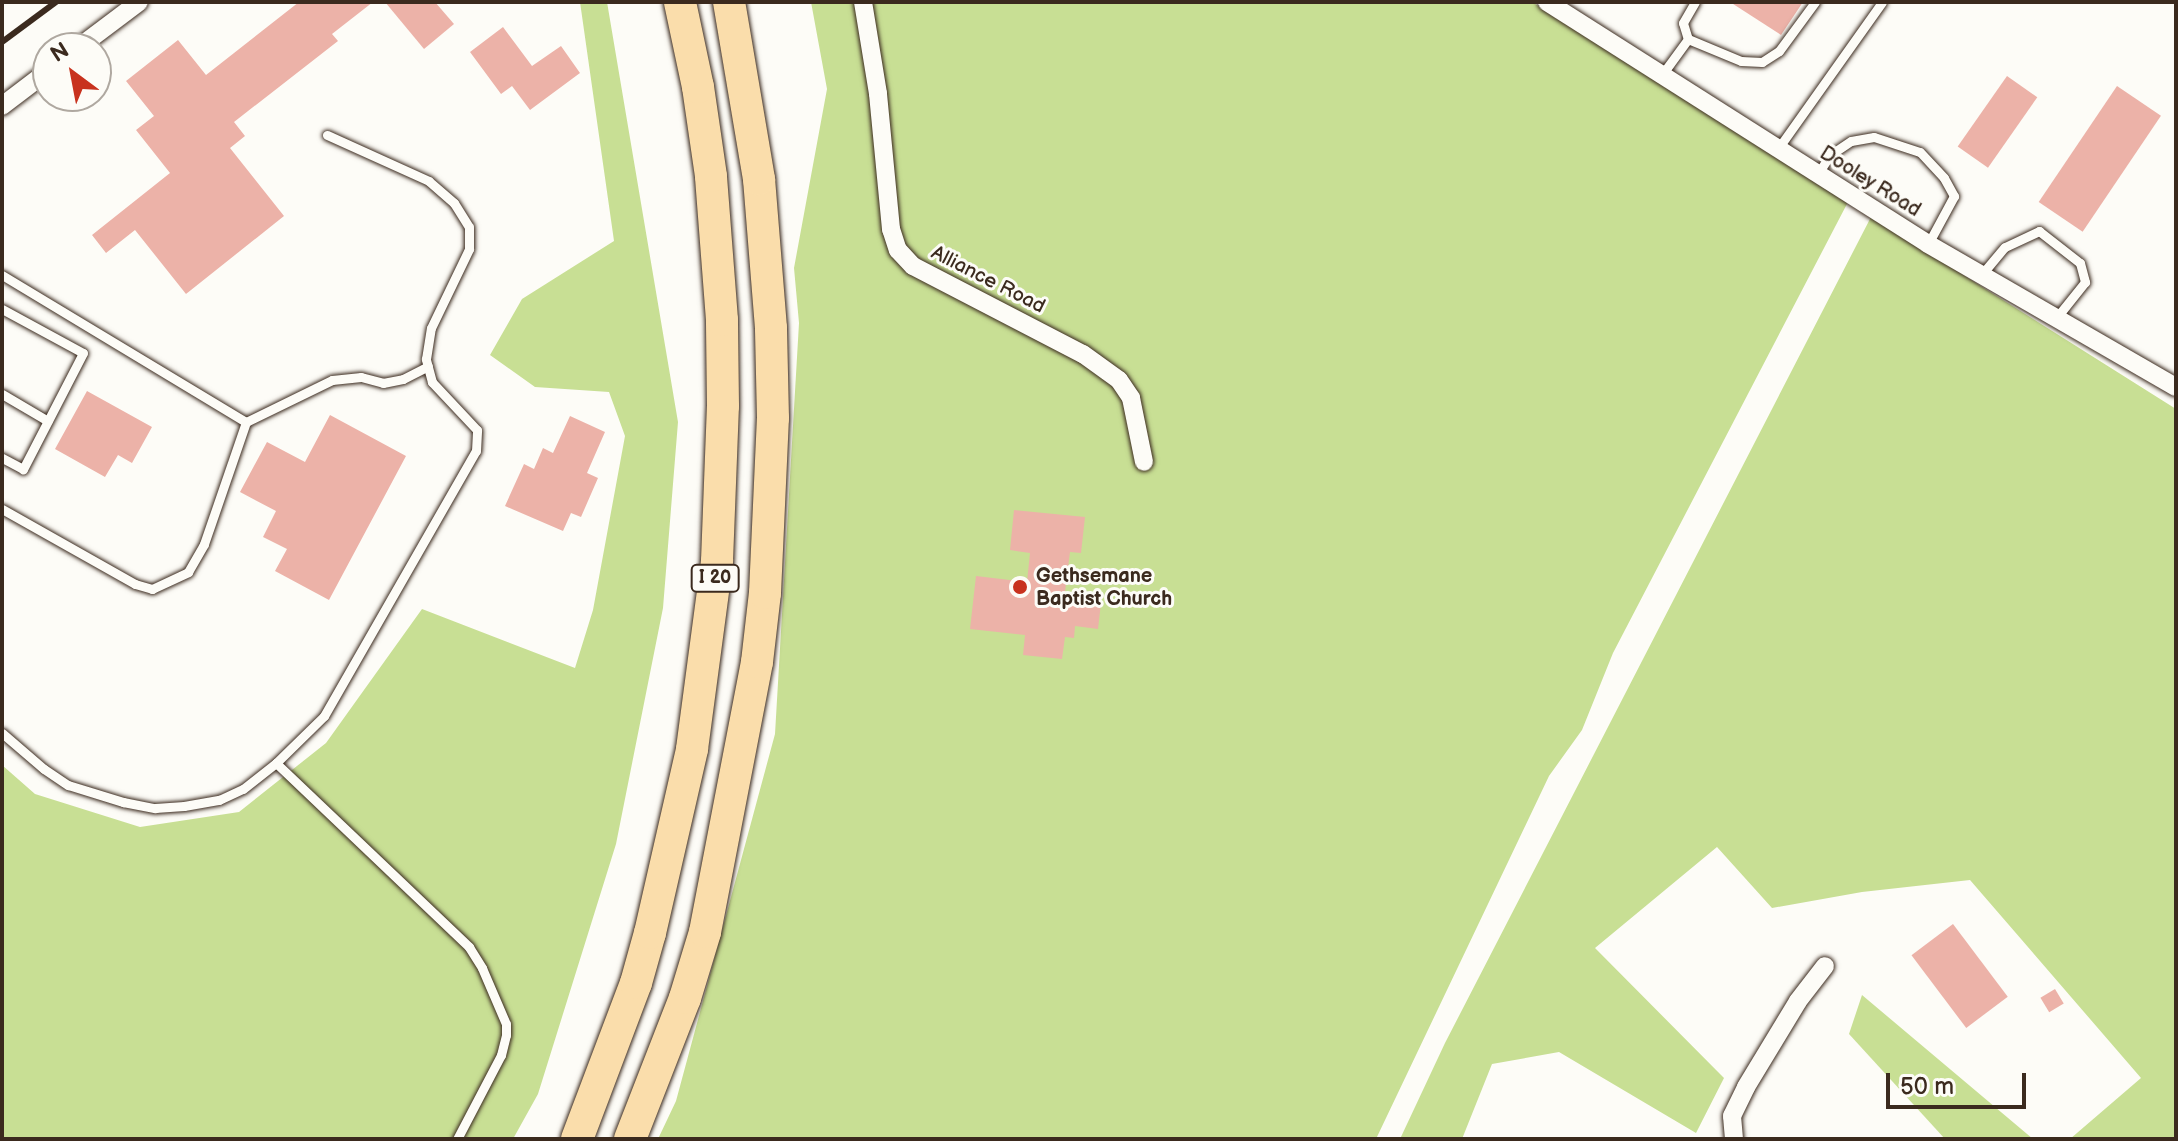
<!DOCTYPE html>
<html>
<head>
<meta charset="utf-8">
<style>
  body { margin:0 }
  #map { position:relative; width:2178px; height:1141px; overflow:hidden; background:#fdfcf7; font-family:"Balsamiq Sans",sans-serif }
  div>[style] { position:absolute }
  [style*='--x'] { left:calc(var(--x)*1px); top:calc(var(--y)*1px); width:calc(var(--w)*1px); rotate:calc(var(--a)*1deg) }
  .green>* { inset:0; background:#c8df94 }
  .building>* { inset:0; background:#ecb2a8; transform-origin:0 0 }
  .roads { filter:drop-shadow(0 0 2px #3b2a1e) drop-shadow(0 0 2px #3b2a1e) }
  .service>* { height:9px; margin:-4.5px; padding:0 4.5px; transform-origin:4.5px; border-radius:4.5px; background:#fdfcf7 }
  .minor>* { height:18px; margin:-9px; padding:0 9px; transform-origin:9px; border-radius:9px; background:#fdfcf7 }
  .motorway>* { height:32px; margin:-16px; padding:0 16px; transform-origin:16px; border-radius:16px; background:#faddab }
  .rail>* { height:6px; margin:-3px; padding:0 3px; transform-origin:3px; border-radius:3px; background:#3b2a1e }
  .dots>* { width:22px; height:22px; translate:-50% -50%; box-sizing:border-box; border:4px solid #fdfcf7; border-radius:50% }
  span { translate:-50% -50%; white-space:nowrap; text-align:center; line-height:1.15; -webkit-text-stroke:6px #fdfcf7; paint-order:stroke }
  .shield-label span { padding:2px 6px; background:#fdfcf7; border:2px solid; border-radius:6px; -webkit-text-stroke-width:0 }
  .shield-label { font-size:18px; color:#3b2a1e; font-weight:700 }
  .street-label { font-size:20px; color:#3b2a1e }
  .poi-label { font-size:20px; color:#3b2a1e; font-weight:700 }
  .left { translate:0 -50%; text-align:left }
  .frame { position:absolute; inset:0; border:4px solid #3b2a1e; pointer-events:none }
  .north { position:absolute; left:32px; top:32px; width:80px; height:80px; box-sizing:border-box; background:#fdfcf7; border:2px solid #afa8a0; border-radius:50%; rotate:328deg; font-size:22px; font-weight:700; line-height:32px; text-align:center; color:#3b2a1e }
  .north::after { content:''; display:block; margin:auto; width:28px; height:36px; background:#c8321e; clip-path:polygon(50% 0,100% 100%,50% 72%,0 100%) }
  .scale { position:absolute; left:1886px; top:1073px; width:140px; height:36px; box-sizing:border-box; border:4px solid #3b2a1e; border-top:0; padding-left:10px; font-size:24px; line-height:28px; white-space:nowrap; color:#3b2a1e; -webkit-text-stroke:6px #fdfcf7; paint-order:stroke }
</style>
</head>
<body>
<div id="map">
  <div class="green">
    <div style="clip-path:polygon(580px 2px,607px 2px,678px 422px,663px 608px,616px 844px,538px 1094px,513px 1139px,2px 1139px,2px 765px,35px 794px,140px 827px,239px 812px,326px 743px,422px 609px,575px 668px,593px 610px,625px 436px,609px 392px,535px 387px,490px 355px,522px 299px,614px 241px)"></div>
    <div style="clip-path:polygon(811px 2px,1532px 2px,1848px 202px,1613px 653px,1582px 730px,1549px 776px,1376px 1139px,658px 1139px,676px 1101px,775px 734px,799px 323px,794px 268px,827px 89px)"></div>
    <div style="clip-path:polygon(1871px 217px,2176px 409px,2176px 1139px,2070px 1139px,2141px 1078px,1970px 880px,1862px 892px,1772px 908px,1717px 847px,1595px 948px,1724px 1078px,1696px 1133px,1559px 1052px,1492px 1064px,1462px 1139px,1400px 1139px,1445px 1043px)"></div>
    <div style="clip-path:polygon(1862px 995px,2033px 1139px,1945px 1139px,1849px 1034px)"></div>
  </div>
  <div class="building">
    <div style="clip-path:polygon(299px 2px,373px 2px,332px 34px,338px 41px,234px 122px,245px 136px,230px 148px,284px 216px,186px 294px,135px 230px,106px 253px,92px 235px,170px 173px,136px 130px,154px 116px,126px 81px,178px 40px,206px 75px)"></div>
    <div style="clip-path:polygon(385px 2px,435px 2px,454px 24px,424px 49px)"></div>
    <div style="clip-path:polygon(1730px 2px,1803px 2px,1781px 35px)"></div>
    <div style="clip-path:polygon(503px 27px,532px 66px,561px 46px,580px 73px,530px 110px,512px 86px,501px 94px,470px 52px)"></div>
    <div style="left:2007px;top:76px;width:37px;height:86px;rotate:35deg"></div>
    <div style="left:2117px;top:86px;width:53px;height:140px;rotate:34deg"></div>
    <div style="clip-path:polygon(87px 391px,152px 427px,132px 463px,118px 455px,105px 477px,55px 449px)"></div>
    <div style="clip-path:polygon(330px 415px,406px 456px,329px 600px,275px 571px,287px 549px,263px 537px,276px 511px,240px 492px,267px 442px,305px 462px)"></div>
    <div style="clip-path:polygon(570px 416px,605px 432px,587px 473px,598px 478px,581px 517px,571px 513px,563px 531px,505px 506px,524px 464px,534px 469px,543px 448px,553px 453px)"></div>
    <div style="clip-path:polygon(1014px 510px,1085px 517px,1081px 553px,1070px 552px,1065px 592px,1076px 594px,1075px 601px,1101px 603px,1098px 629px,1075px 626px,1074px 638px,1065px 637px,1062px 659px,1023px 655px,1025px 635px,970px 629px,976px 576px,1027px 582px,1030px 553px,1010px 550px)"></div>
    <div style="left:1953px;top:924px;width:91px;height:52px;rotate:53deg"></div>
    <div style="left:2055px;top:989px;width:17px;height:17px;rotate:59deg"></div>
  </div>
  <div class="roads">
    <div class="service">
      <div style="--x:1695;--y:2;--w:24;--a:120"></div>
      <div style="--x:1683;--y:23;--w:17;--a:73"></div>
      <div style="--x:1688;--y:39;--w:57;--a:22.5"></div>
      <div style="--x:1741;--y:61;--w:21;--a:3"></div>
      <div style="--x:1762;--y:62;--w:20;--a:-33"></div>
      <div style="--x:1779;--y:51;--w:61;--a:-53.7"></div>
      <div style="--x:1661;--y:76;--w:46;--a:-53.9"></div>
      <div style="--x:1777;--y:150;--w:181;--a:-54.6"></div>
      <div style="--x:1817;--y:175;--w:24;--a:-57"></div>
      <div style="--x:1830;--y:155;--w:25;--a:-34"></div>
      <div style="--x:1851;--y:141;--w:23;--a:-10"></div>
      <div style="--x:1874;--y:137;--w:48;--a:18.1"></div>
      <div style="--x:1920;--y:152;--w:35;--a:47"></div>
      <div style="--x:1944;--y:178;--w:21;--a:61"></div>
      <div style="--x:1954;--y:196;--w:55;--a:118.4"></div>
      <div style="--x:1982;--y:274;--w:35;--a:-50"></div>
      <div style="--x:2005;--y:247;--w:38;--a:-25"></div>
      <div style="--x:2039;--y:231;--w:52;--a:38"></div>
      <div style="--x:2080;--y:263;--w:20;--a:75"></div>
      <div style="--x:2085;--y:282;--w:45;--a:128.7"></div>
      <div style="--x:2;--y:275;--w:285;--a:31.1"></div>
      <div style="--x:246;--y:422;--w:96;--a:-26"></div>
      <div style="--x:332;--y:380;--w:29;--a:-6"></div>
      <div style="--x:361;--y:377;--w:23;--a:15"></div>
      <div style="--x:383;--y:383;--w:20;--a:-11"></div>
      <div style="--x:403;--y:379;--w:28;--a:-27"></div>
      <div style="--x:2;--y:309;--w:92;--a:28.5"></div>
      <div style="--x:83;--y:353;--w:131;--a:117.3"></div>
      <div style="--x:23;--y:469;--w:24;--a:-152"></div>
      <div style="--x:2;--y:394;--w:53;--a:30.4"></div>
      <div style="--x:2;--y:509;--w:153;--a:29.4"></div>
      <div style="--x:135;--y:584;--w:18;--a:16"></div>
      <div style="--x:152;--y:589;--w:40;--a:-25"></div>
      <div style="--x:188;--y:572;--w:32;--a:-60"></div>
      <div style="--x:204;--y:544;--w:129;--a:-71"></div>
      <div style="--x:2;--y:733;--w:55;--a:40.6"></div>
      <div style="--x:44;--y:769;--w:29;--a:34"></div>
      <div style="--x:68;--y:785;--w:58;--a:17.2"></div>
      <div style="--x:123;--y:802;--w:33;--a:11"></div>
      <div style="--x:155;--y:808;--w:29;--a:-4"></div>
      <div style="--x:184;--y:806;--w:36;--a:-10"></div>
      <div style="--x:219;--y:800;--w:26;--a:-25"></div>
      <div style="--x:243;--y:789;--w:42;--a:-38.2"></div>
      <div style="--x:276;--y:763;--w:67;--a:-44.4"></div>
      <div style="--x:324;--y:716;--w:305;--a:-60.2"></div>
      <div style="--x:476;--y:451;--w:21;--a:-87"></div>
      <div style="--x:477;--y:430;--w:66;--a:-133.2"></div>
      <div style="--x:432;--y:382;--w:24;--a:-105"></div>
      <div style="--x:426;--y:359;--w:31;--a:-81"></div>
      <div style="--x:431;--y:328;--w:88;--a:-64.3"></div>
      <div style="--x:469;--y:249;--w:22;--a:-90"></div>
      <div style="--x:469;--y:227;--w:28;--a:-122"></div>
      <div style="--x:454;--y:203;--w:33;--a:-139"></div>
      <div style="--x:429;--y:181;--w:112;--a:-155.7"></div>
      <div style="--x:276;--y:763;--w:267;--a:43.6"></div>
      <div style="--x:469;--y:947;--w:25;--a:58"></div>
      <div style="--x:482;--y:968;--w:61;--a:66.8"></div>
      <div style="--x:506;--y:1024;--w:11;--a:90"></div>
      <div style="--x:506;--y:1035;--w:21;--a:104"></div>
      <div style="--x:501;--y:1055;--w:95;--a:117.6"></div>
    </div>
    <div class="minor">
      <div style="--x:863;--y:2;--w:93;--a:80.7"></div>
      <div style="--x:878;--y:94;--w:136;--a:84.5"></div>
      <div style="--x:891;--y:229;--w:22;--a:72"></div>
      <div style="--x:898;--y:250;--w:22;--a:47"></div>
      <div style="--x:913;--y:266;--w:191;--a:27.4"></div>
      <div style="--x:1083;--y:354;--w:44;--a:35.8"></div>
      <div style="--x:1119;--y:380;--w:22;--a:56"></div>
      <div style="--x:1131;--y:398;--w:65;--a:78.5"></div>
      <div style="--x:1547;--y:2;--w:451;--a:32.4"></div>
      <div style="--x:1928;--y:244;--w:286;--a:30"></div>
      <div style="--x:78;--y:48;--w:76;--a:-37"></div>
      <div style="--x:2;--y:106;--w:58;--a:-37.3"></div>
      <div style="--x:1734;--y:1139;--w:23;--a:-95"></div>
      <div style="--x:1732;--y:1116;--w:32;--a:-64"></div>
      <div style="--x:1746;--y:1087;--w:100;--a:-58.8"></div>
      <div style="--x:1798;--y:1001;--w:44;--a:-52.4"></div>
    </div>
    <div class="motorway">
      <div style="--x:577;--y:1139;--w:167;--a:-69.3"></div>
      <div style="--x:636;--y:983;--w:52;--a:-74.4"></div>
      <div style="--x:650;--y:933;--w:189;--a:-77.1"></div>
      <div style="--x:692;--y:749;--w:190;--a:-82.4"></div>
      <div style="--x:717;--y:561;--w:155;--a:-87.8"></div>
      <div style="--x:723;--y:406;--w:86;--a:-90.7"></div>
      <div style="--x:722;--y:320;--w:144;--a:-94.4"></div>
      <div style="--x:711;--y:176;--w:90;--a:-98.3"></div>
      <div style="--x:698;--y:87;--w:87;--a:-102"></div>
      <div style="--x:630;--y:1139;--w:151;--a:-68.7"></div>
      <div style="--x:685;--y:998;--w:69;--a:-73.1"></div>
      <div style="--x:705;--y:932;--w:275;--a:-79.1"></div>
      <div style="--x:757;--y:662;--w:69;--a:-83.4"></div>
      <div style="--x:765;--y:593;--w:175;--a:-87.4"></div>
      <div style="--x:773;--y:418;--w:90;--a:-91.3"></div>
      <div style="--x:771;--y:328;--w:149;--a:-94.6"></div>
      <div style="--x:759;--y:179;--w:180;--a:-99.6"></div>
    </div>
  </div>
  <div class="rail">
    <div style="--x:2;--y:42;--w:67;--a:-36.5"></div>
  </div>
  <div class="dots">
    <div style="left:1020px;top:587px;background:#c8321e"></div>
  </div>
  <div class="shield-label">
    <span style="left:715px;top:578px">I 20</span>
  </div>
  <div class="street-label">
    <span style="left:1870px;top:182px;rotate:32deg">Dooley Road</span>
    <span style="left:988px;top:280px;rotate:27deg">Alliance Road</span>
  </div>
  <div class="poi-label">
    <span class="left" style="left:1036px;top:588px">Gethsemane<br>Baptist Church</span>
  </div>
  <div class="frame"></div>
  <div class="north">N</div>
  <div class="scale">50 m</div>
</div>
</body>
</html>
